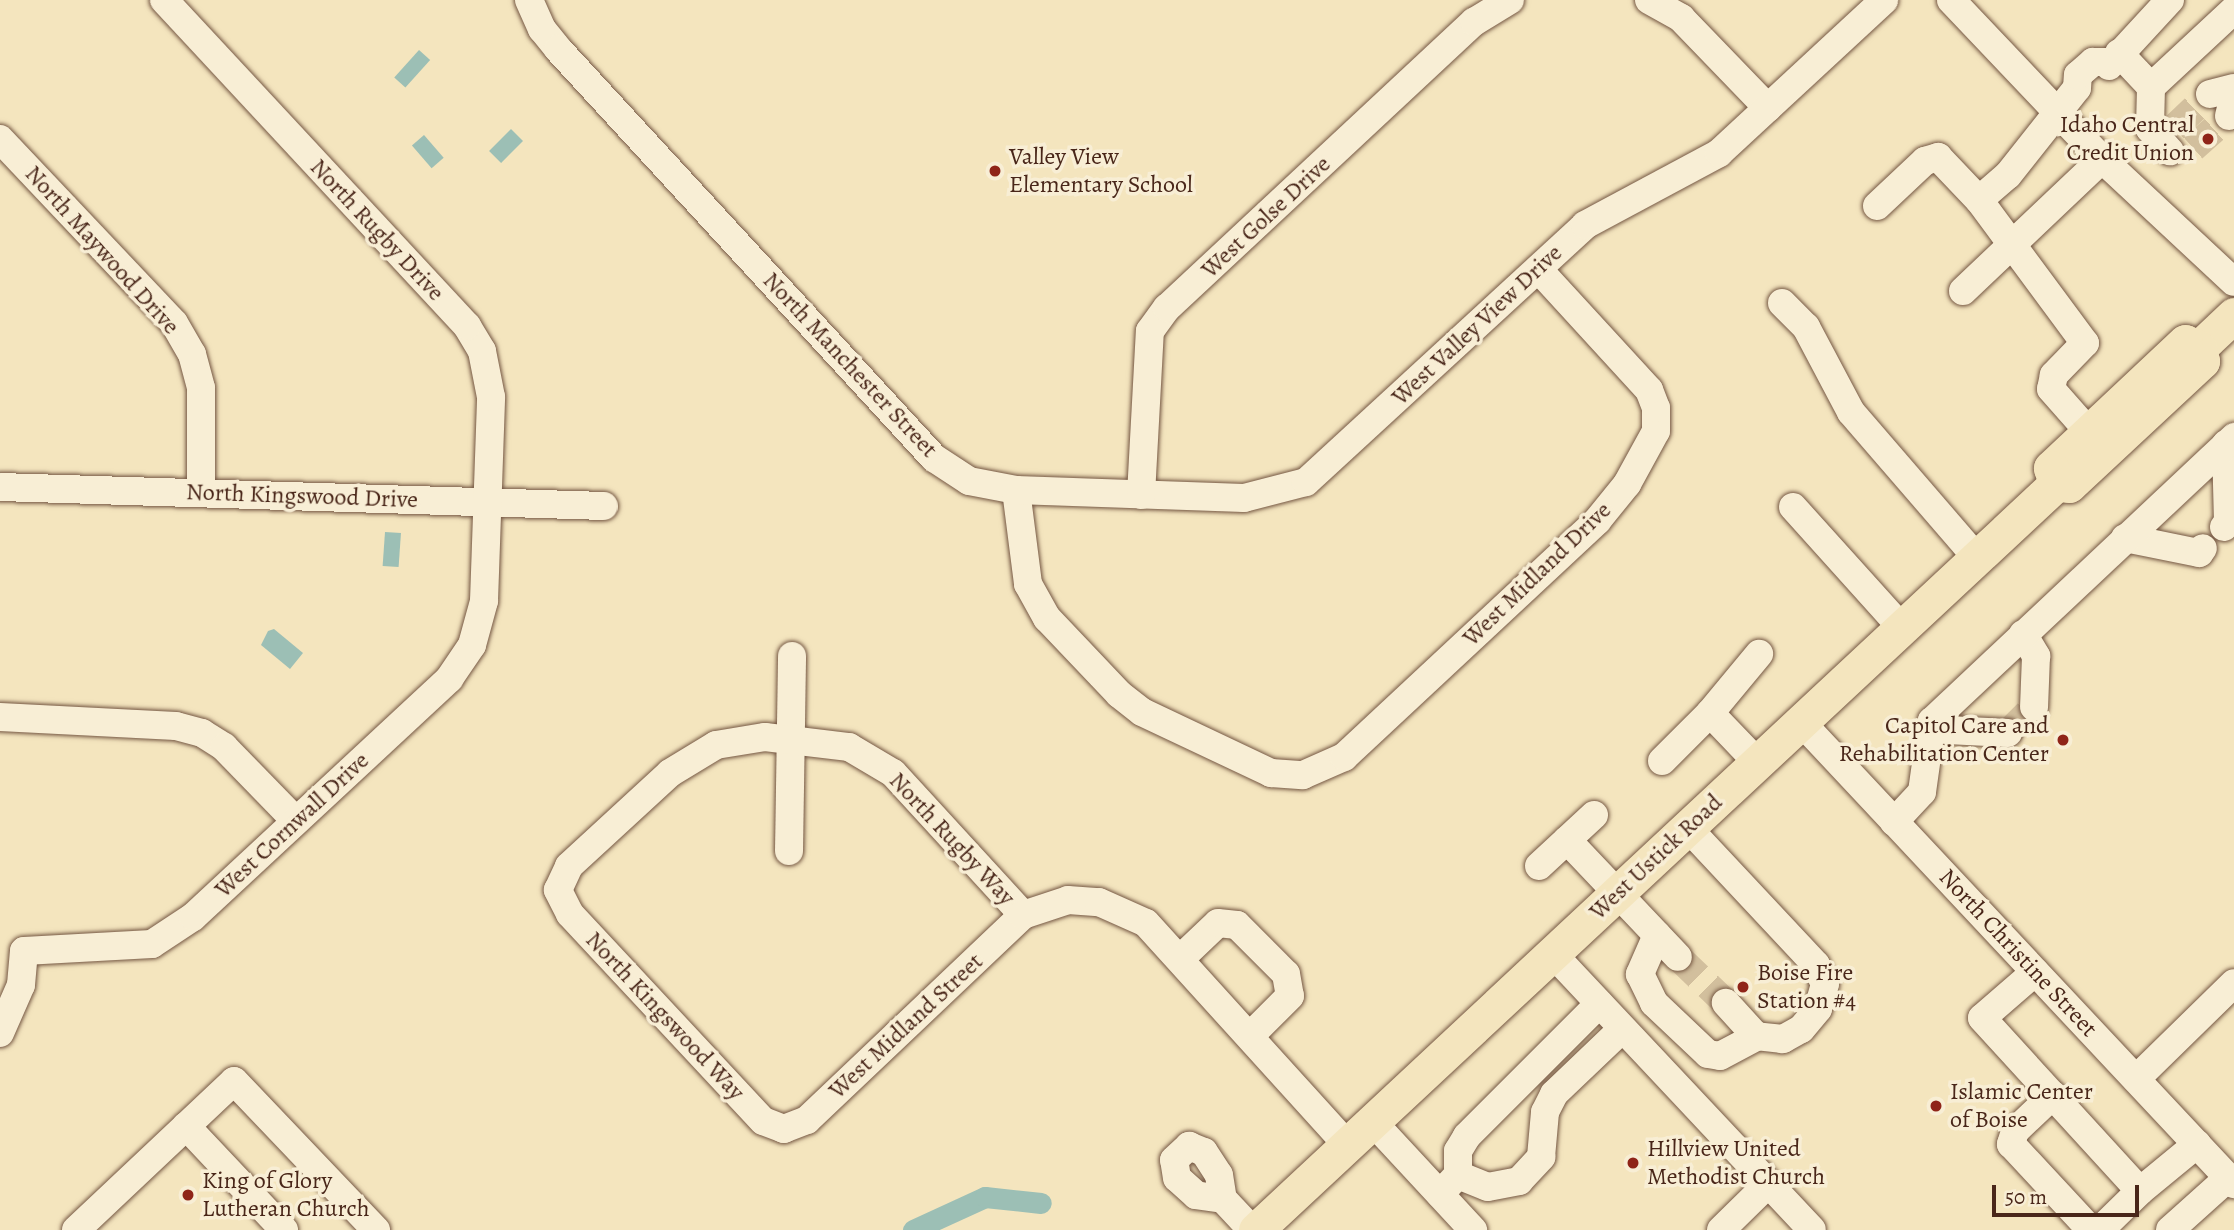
<!DOCTYPE html>
<html>
<head>
<meta charset="utf-8">
<style>
  body { margin:0 }
  #map { position:relative; width:2234px; height:1230px; overflow:hidden; background:#f4e5be; font-family:Alegreya,serif }
  div>[style] { position:absolute }
  [style*='--x'] { left:calc(var(--x)*1px); top:calc(var(--y)*1px); width:calc(var(--w)*1px); rotate:calc(var(--a)*1deg) }
  .water>* { inset:0; background:#9cbfb5; transform-origin:0 0 }
  .canal>* { height:21px; margin:-10.5px; padding:0 10.5px; transform-origin:10.5px; border-radius:10.5px; background:#9cbfb5 }
  .minor-tunnel>* { height:28px; margin-top:-14px; transform-origin:0; background:repeating-linear-gradient(90deg,#d2bf9d 0 28px,transparent 0 42px) }
  .roads { filter:drop-shadow(0 0 2px #745642) drop-shadow(0 0 2px #745642) }
  .minor>* { height:28px; margin:-14px; padding:0 14px; transform-origin:14px; border-radius:14px; background:#f8eed5 }
  .major>* { height:35px; margin:-17.5px; padding:0 17.5px; transform-origin:17.5px; border-radius:17.5px; background:#f4e5be }
  .dots>* { width:19px; height:19px; translate:-50% -50%; box-sizing:border-box; border:4px solid #f8eed5; border-radius:50% }
  span { translate:-50% -50%; white-space:nowrap; text-align:center; line-height:1.15; -webkit-text-stroke:7px #f8eed5; paint-order:stroke }
  .poi-label { font-size:24px; color:#492619 }
  .right { translate:-100% -50%; text-align:right }
  .left { translate:0 -50%; text-align:left }
  .street-label { font-size:24px; color:#492619 }
  .scale { position:absolute; left:1992px; top:1185px; width:147px; height:32px; box-sizing:border-box; border:4px solid #492619; border-top:0; padding-left:9px; font-size:21px; line-height:24px; white-space:nowrap; color:#492619; -webkit-text-stroke:5px #f8eed5; paint-order:stroke }
</style>
</head>
<body>
<div id="map">
  <div class="water">
    <div style="left:419px;top:50px;width:15px;height:37px;rotate:42deg"></div>
    <div style="left:511px;top:129px;width:17px;height:31px;rotate:45deg"></div>
    <div style="left:424px;top:135px;width:30px;height:16px;rotate:49deg"></div>
    <div style="left:385px;top:532px;width:16px;height:34px;rotate:4deg"></div>
    <div style="clip-path:polygon(274px 629px,303px 653px,290px 669px,261px 645px,268px 631px)"></div>
  </div>
  <div class="canal">
    <div style="--x:913;--y:1230;--w:79;--a:-24.6"></div>
    <div style="--x:985;--y:1197;--w:56;--a:6.1"></div>
  </div>
  <div class="minor-tunnel">
    <div style="--x:2174;--y:128;--w:50;--a:-43.4"></div>
    <div style="--x:2193;--y:148;--w:48;--a:-41.6"></div>
    <div style="--x:2008;--y:733;--w:37;--a:-45"></div>
    <div style="--x:1678;--y:957;--w:66;--a:43.8"></div>
  </div>
  <div class="roads">
    <div class="minor">
      <div style="--x:529;--y:0;--w:32;--a:66"></div>
      <div style="--x:542;--y:29;--w:26;--a:51"></div>
      <div style="--x:558;--y:49;--w:556;--a:47.41"></div>
      <div style="--x:934;--y:458;--w:42;--a:33.3"></div>
      <div style="--x:969;--y:481;--w:48;--a:10.8"></div>
      <div style="--x:1016;--y:490;--w:95;--a:82.7"></div>
      <div style="--x:1028;--y:584;--w:39;--a:61"></div>
      <div style="--x:1047;--y:618;--w:105;--a:46.5"></div>
      <div style="--x:1119;--y:694;--w:29;--a:38"></div>
      <div style="--x:1142;--y:712;--w:143;--a:25.3"></div>
      <div style="--x:1271;--y:773;--w:32;--a:4"></div>
      <div style="--x:1303;--y:775;--w:45;--a:-23.7"></div>
      <div style="--x:1344;--y:757;--w:346;--a:-43"></div>
      <div style="--x:1597;--y:521;--w:48;--a:-51"></div>
      <div style="--x:1627;--y:484;--w:60;--a:-61.3"></div>
      <div style="--x:1656;--y:431;--w:23;--a:-90"></div>
      <div style="--x:1656;--y:408;--w:19;--a:-111"></div>
      <div style="--x:1649;--y:390;--w:164;--a:-132.5"></div>
      <div style="--x:1649;--y:0;--w:37;--a:29"></div>
      <div style="--x:1681;--y:18;--w:125;--a:46"></div>
      <div style="--x:1951;--y:0;--w:219;--a:46.5"></div>
      <div style="--x:2102;--y:159;--w:180;--a:43"></div>
      <div style="--x:2119;--y:53;--w:47;--a:46.7"></div>
      <div style="--x:2151;--y:87;--w:113;--a:-42.9"></div>
      <div style="--x:2109;--y:66;--w:90;--a:-47.3"></div>
      <div style="--x:2151;--y:87;--w:42;--a:91.4"></div>
      <div style="--x:2150;--y:129;--w:30;--a:48"></div>
      <div style="--x:2210;--y:94;--w:25;--a:-14"></div>
      <div style="--x:2229;--y:116;--w:21;--a:-76"></div>
      <div style="--x:0;--y:139;--w:253;--a:46.6"></div>
      <div style="--x:174;--y:323;--w:36;--a:60"></div>
      <div style="--x:192;--y:354;--w:35;--a:75"></div>
      <div style="--x:201;--y:388;--w:105;--a:90"></div>
      <div style="--x:1979;--y:200;--w:38;--a:-41"></div>
      <div style="--x:2008;--y:175;--w:111;--a:-51.6"></div>
      <div style="--x:2077;--y:88;--w:13;--a:-86"></div>
      <div style="--x:2078;--y:75;--w:20;--a:-41"></div>
      <div style="--x:2093;--y:62;--w:17;--a:0"></div>
      <div style="--x:1877;--y:206;--w:66;--a:-43.2"></div>
      <div style="--x:1925;--y:161;--w:14;--a:-17"></div>
      <div style="--x:1938;--y:157;--w:59;--a:46.4"></div>
      <div style="--x:1979;--y:200;--w:178;--a:53.5"></div>
      <div style="--x:2085;--y:343;--w:45;--a:134.1"></div>
      <div style="--x:2054;--y:375;--w:14;--a:102"></div>
      <div style="--x:2051;--y:389;--w:57;--a:48.5"></div>
      <div style="--x:1963;--y:291;--w:192;--a:-43.5"></div>
      <div style="--x:1782;--y:303;--w:34;--a:45"></div>
      <div style="--x:1806;--y:327;--w:96;--a:62.1"></div>
      <div style="--x:1851;--y:412;--w:193;--a:49.2"></div>
      <div style="--x:0;--y:487;--w:604;--a:1.8"></div>
      <div style="--x:1016;--y:490;--w:228;--a:2"></div>
      <div style="--x:1244;--y:498;--w:64;--a:-14.5"></div>
      <div style="--x:1306;--y:482;--w:379;--a:-42.6"></div>
      <div style="--x:1585;--y:225;--w:152;--a:-28.2"></div>
      <div style="--x:1719;--y:153;--w:225;--a:-42.8"></div>
      <div style="--x:1141;--y:495;--w:164;--a:-86.9"></div>
      <div style="--x:1150;--y:331;--w:29;--a:-54"></div>
      <div style="--x:1167;--y:308;--w:420;--a:-43"></div>
      <div style="--x:1474;--y:22;--w:42;--a:-31.4"></div>
      <div style="--x:1793;--y:507;--w:163;--a:48"></div>
      <div style="--x:2224;--y:527;--w:6;--a:-51"></div>
      <div style="--x:2228;--y:522;--w:78;--a:-91.5"></div>
      <div style="--x:2125;--y:538;--w:76;--a:11.5"></div>
      <div style="--x:2199;--y:553;--w:6;--a:-51"></div>
      <div style="--x:2023;--y:634;--w:26;--a:59"></div>
      <div style="--x:2036;--y:656;--w:51;--a:92.2"></div>
      <div style="--x:0;--y:717;--w:176;--a:2.9"></div>
      <div style="--x:176;--y:726;--w:27;--a:15"></div>
      <div style="--x:202;--y:733;--w:26;--a:32"></div>
      <div style="--x:224;--y:747;--w:103;--a:45.8"></div>
      <div style="--x:1932;--y:721;--w:17;--a:31"></div>
      <div style="--x:1947;--y:730;--w:61;--a:2.8"></div>
      <div style="--x:1802;--y:723;--w:632;--a:46.86"></div>
      <div style="--x:1662;--y:761;--w:68;--a:-45"></div>
      <div style="--x:1757;--y:762;--w:68;--a:-133.8"></div>
      <div style="--x:1710;--y:713;--w:77;--a:-50.3"></div>
      <div style="--x:1894;--y:822;--w:41;--a:-47"></div>
      <div style="--x:1922;--y:792;--w:72;--a:-82"></div>
      <div style="--x:1932;--y:721;--w:415;--a:-43.2"></div>
      <div style="--x:1688;--y:828;--w:187;--a:46.9"></div>
      <div style="--x:1816;--y:965;--w:21;--a:65"></div>
      <div style="--x:1825;--y:984;--w:26;--a:106"></div>
      <div style="--x:1818;--y:1009;--w:26;--a:130"></div>
      <div style="--x:1801;--y:1029;--w:21;--a:151"></div>
      <div style="--x:1783;--y:1039;--w:27;--a:-174"></div>
      <div style="--x:1756;--y:1036;--w:45;--a:-132.3"></div>
      <div style="--x:1567;--y:840;--w:161;--a:46.5"></div>
      <div style="--x:789;--y:851;--w:195;--a:-89.1"></div>
      <div style="--x:1539;--y:866;--w:75;--a:-42.8"></div>
      <div style="--x:1023;--y:915;--w:298;--a:136.5"></div>
      <div style="--x:807;--y:1120;--w:25;--a:159"></div>
      <div style="--x:784;--y:1129;--w:22;--a:-159"></div>
      <div style="--x:763;--y:1121;--w:283;--a:-133"></div>
      <div style="--x:570;--y:914;--w:27;--a:-117"></div>
      <div style="--x:558;--y:890;--w:26;--a:-65"></div>
      <div style="--x:569;--y:866;--w:137;--a:-42.6"></div>
      <div style="--x:670;--y:773;--w:54;--a:-31.3"></div>
      <div style="--x:716;--y:745;--w:50;--a:-9.3"></div>
      <div style="--x:765;--y:737;--w:85;--a:6.8"></div>
      <div style="--x:849;--y:747;--w:51;--a:30.6"></div>
      <div style="--x:893;--y:773;--w:193;--a:47.5"></div>
      <div style="--x:1023;--y:915;--w:47;--a:-18.4"></div>
      <div style="--x:1068;--y:900;--w:31;--a:4"></div>
      <div style="--x:1099;--y:902;--w:51;--a:24.1"></div>
      <div style="--x:1146;--y:923;--w:299;--a:47.8"></div>
      <div style="--x:1657;--y:935;--w:43;--a:113.6"></div>
      <div style="--x:1640;--y:974;--w:32;--a:64"></div>
      <div style="--x:1654;--y:1003;--w:74;--a:43.4"></div>
      <div style="--x:1708;--y:1054;--w:12;--a:9"></div>
      <div style="--x:1720;--y:1056;--w:43;--a:-27.8"></div>
      <div style="--x:1553;--y:954;--w:378;--a:46.8"></div>
      <div style="--x:1180;--y:959;--w:52;--a:-43.5"></div>
      <div style="--x:1218;--y:923;--w:19;--a:6"></div>
      <div style="--x:1237;--y:925;--w:69;--a:45"></div>
      <div style="--x:1286;--y:974;--w:22;--a:80"></div>
      <div style="--x:1290;--y:996;--w:55;--a:135"></div>
      <div style="--x:2035;--y:972;--w:70;--a:139"></div>
      <div style="--x:1982;--y:1018;--w:234;--a:47.6"></div>
      <div style="--x:2140;--y:1191;--w:74;--a:-39.5"></div>
      <div style="--x:0;--y:1033;--w:52;--a:-66.4"></div>
      <div style="--x:21;--y:985;--w:34;--a:-85"></div>
      <div style="--x:24;--y:951;--w:128;--a:-3.1"></div>
      <div style="--x:152;--y:944;--w:49;--a:-33.4"></div>
      <div style="--x:193;--y:917;--w:350;--a:-42.9"></div>
      <div style="--x:449;--y:679;--w:41;--a:-55.9"></div>
      <div style="--x:472;--y:645;--w:46;--a:-74.7"></div>
      <div style="--x:484;--y:601;--w:204;--a:-88"></div>
      <div style="--x:491;--y:397;--w:47;--a:-101.1"></div>
      <div style="--x:482;--y:351;--w:29;--a:-121"></div>
      <div style="--x:467;--y:326;--w:445;--a:-132.9"></div>
      <div style="--x:2136;--y:1079;--w:137;--a:-44.4"></div>
      <div style="--x:2053;--y:1095;--w:52;--a:136.5"></div>
      <div style="--x:2015;--y:1131;--w:14;--a:107"></div>
      <div style="--x:2011;--y:1144;--w:117;--a:47.1"></div>
      <div style="--x:1372;--y:1121;--w:149;--a:47.2"></div>
      <div style="--x:186;--y:1126;--w:143;--a:46.7"></div>
      <div style="--x:1458;--y:1175;--w:32;--a:22"></div>
      <div style="--x:1488;--y:1187;--w:32;--a:-11"></div>
      <div style="--x:1519;--y:1181;--w:33;--a:-47"></div>
      <div style="--x:1541;--y:1157;--w:45;--a:-84.9"></div>
      <div style="--x:1545;--y:1112;--w:20;--a:-63"></div>
      <div style="--x:1554;--y:1094;--w:94;--a:-43.7"></div>
      <div style="--x:1440;--y:1194;--w:26;--a:-47"></div>
      <div style="--x:1458;--y:1175;--w:24;--a:-90"></div>
      <div style="--x:1458;--y:1151;--w:17;--a:-59"></div>
      <div style="--x:1467;--y:1136;--w:187;--a:-45"></div>
      <div style="--x:1223;--y:1199;--w:27;--a:-172"></div>
      <div style="--x:1196;--y:1195;--w:25;--a:-138"></div>
      <div style="--x:1177;--y:1178;--w:18;--a:-99"></div>
      <div style="--x:1174;--y:1160;--w:21;--a:-43"></div>
      <div style="--x:1189;--y:1146;--w:16;--a:22"></div>
      <div style="--x:1204;--y:1152;--w:27;--a:57"></div>
      <div style="--x:1219;--y:1175;--w:24;--a:81"></div>
      <div style="--x:1223;--y:1199;--w:42;--a:46.9"></div>
      <div style="--x:76;--y:1230;--w:217;--a:-43.3"></div>
      <div style="--x:234;--y:1081;--w:206;--a:46.4"></div>
      <div style="--x:1721;--y:1230;--w:66;--a:-44.4"></div>
      <div style="--x:2100;--y:1230;--w:56;--a:-44.3"></div>
      <div style="--x:2170;--y:1230;--w:78;--a:-41.9"></div>
    </div>
    <div class="major">
      <div style="--x:2199;--y:348;--w:48;--a:-43.3"></div>
      <div style="--x:1256;--y:1230;--w:1094;--a:-43"></div>
      <div style="--x:2056;--y:484;--w:13;--a:4"></div>
      <div style="--x:2069;--y:485;--w:182;--a:-43"></div>
      <div style="--x:2202;--y:361;--w:13;--a:-103"></div>
      <div style="--x:2199;--y:348;--w:15;--a:-157"></div>
      <div style="--x:2185;--y:342;--w:184;--a:136.8"></div>
      <div style="--x:2051;--y:468;--w:17;--a:73"></div>
    </div>
  </div>
  <div class="dots">
    <div style="left:2208px;top:139px;background:#8f2418"></div>
    <div style="left:995px;top:171px;background:#8f2418"></div>
    <div style="left:2063px;top:740px;background:#8f2418"></div>
    <div style="left:1743px;top:987px;background:#8f2418"></div>
    <div style="left:1936px;top:1106px;background:#8f2418"></div>
    <div style="left:1633px;top:1163px;background:#8f2418"></div>
    <div style="left:188px;top:1195px;background:#8f2418"></div>
  </div>
  <div class="poi-label">
    <span class="right" style="left:2194px;top:139px">Idaho Central<br>Credit Union</span>
    <span class="left" style="left:1009px;top:171px">Valley View<br>Elementary School</span>
    <span class="right" style="left:2049px;top:740px">Capitol Care and<br>Rehabilitation Center</span>
    <span class="left" style="left:1757px;top:987px">Boise Fire<br>Station #4</span>
    <span class="left" style="left:1950px;top:1106px">Islamic Center<br>of Boise</span>
    <span class="left" style="left:1647px;top:1163px">Hillview United<br>Methodist Church</span>
    <span class="left" style="left:202px;top:1195px">King of Glory<br>Lutheran Church</span>
  </div>
  <div class="street-label">
    <span style="left:1266px;top:217px;rotate:-43deg">West Golse Drive</span>
    <span style="left:377px;top:230px;rotate:47deg">North Rugby Drive</span>
    <span style="left:102px;top:250px;rotate:48deg">North Maywood Drive</span>
    <span style="left:1477px;top:325px;rotate:-43deg">West Valley View Drive</span>
    <span style="left:850px;top:365px;rotate:47deg">North Manchester Street</span>
    <span style="left:302px;top:496px;rotate:2deg">North Kingswood Drive</span>
    <span style="left:1537px;top:574px;rotate:-44deg">West Midland Drive</span>
    <span style="left:292px;top:825px;rotate:-43deg">West Cornwall Drive</span>
    <span style="left:952px;top:839px;rotate:47deg">North Rugby Way</span>
    <span style="left:1656px;top:857px;rotate:-43deg">West Ustick Road</span>
    <span style="left:2018px;top:953px;rotate:47deg">North Christine Street</span>
    <span style="left:665px;top:1016px;rotate:47deg">North Kingswood Way</span>
    <span style="left:906px;top:1026px;rotate:-43deg">West Midland Street</span>
  </div>
  <div class="scale">50 m</div>
</div>
</body>
</html>
